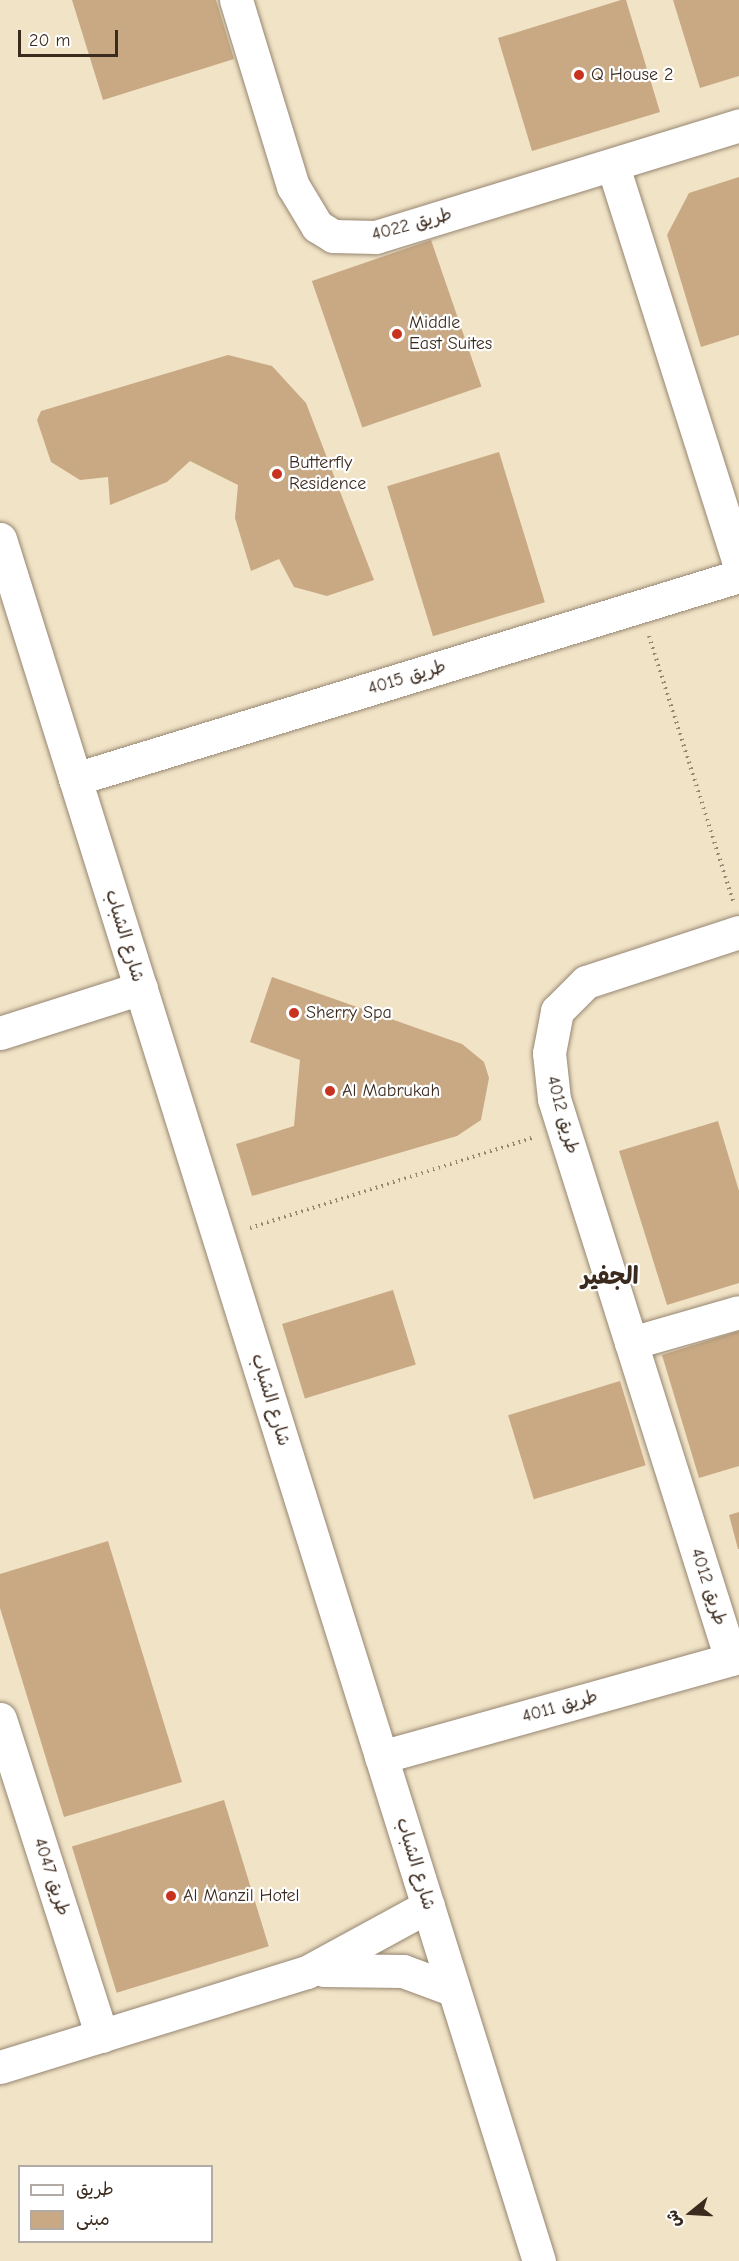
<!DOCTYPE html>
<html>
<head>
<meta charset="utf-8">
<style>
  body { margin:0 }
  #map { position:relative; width:739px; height:2261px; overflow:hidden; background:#f1e3c6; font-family:"Comic Neue","Playpen Sans Arabic",sans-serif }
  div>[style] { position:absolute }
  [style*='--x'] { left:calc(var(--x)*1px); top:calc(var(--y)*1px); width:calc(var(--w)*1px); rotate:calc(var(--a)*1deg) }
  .building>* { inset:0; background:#c8a984; transform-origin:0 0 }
  .path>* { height:4px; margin-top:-2px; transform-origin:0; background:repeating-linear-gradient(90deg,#968672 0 1.5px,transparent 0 6px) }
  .roads { filter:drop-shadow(0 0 2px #968672) drop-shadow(0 0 2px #968672) }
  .minor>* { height:33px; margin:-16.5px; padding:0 16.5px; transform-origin:16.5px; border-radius:16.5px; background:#fff }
  .dots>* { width:16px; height:16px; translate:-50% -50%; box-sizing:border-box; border:3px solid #fff; border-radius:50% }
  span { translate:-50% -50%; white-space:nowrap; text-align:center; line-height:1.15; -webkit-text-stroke:4.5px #fff; paint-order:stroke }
  .poi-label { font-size:18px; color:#3b2a1e }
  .left { translate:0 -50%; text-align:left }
  .street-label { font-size:18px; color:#3b2a1e }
  .district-label { font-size:24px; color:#3b2a1e; font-weight:700 }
  .legend { position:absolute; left:18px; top:2165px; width:195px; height:78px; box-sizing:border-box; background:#fff; border:2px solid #b1aaa5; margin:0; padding:8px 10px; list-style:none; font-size:18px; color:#3b2a1e }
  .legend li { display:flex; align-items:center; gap:12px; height:30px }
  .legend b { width:30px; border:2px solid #b1aaa5 }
  .north { position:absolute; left:661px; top:2183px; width:60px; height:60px; -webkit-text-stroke:4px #fff; paint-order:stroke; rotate:252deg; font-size:16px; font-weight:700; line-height:24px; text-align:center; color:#3b2a1e }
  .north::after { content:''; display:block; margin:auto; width:21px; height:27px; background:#3b2a1e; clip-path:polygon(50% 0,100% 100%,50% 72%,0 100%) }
  .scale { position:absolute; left:18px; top:30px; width:100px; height:27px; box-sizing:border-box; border:3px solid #3b2a1e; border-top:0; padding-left:8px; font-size:18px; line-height:21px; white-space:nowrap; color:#3b2a1e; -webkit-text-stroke:4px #fff; paint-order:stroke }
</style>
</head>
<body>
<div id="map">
  <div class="building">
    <div style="clip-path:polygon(72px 0,216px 0,234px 59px,103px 100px)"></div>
    <div style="clip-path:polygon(621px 0,626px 0,660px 112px,532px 151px,498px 38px)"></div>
    <div style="clip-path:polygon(673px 0,739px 0,739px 76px,700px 88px)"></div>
    <div style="clip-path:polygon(739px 177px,739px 335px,701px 347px,667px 235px,689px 193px)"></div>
    <div style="left:431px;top:240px;width:155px;height:126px;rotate:71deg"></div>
    <div style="clip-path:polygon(228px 355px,272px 366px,306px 403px,374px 580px,327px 596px,294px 587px,279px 559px,251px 571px,235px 518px,238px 485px,190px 461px,167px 482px,110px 505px,108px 477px,80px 480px,51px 462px,37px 420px,41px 411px)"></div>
    <div style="left:499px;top:452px;width:157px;height:117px;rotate:73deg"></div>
    <div style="clip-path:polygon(272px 977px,462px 1044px,484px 1062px,489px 1078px,481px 1120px,457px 1136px,252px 1196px,236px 1144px,294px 1126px,300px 1060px,250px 1042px)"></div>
    <div style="clip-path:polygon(718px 1121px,739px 1191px,739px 1283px,667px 1305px,619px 1151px)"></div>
    <div style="left:393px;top:1290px;width:78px;height:116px;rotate:73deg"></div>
    <div style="clip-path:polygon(739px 1331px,739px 1466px,699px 1478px,662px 1355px)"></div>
    <div style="left:620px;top:1381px;width:88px;height:117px;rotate:73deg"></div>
    <div style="clip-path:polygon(739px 1512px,739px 1549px,738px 1549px,729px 1515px)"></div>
    <div style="clip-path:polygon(108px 1541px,182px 1782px,64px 1817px,0 1608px,0 1574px)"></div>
    <div style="left:224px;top:1800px;width:153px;height:159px;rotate:73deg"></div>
  </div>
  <div class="path">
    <div style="--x:649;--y:636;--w:278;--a:72.4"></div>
    <div style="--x:250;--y:1228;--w:296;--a:-17.7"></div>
  </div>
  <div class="roads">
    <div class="minor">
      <div style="--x:236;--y:0;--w:195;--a:73"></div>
      <div style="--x:293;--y:186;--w:47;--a:59"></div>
      <div style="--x:317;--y:226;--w:19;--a:32"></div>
      <div style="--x:333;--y:236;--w:43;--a:1.3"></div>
      <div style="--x:376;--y:237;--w:380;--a:-17.1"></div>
      <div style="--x:613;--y:166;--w:417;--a:72.4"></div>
      <div style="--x:0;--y:539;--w:1804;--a:72.62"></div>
      <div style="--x:75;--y:779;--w:694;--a:-17"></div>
      <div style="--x:0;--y:1033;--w:148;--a:-17.7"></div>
      <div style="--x:631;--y:1343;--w:112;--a:-16"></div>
      <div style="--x:731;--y:1659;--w:587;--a:-107.54"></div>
      <div style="--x:554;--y:1099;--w:46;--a:-96.2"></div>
      <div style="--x:549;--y:1053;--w:43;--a:-79.2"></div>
      <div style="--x:557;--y:1011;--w:41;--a:-45"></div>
      <div style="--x:586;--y:982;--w:161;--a:-18.1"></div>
      <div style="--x:0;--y:1719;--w:333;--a:72.2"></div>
      <div style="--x:381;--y:1757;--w:372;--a:-15.6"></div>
      <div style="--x:324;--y:1970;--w:79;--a:0.7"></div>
      <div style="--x:403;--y:1971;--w:54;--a:20.4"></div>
      <div style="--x:0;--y:2067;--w:321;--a:-17.2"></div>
      <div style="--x:307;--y:1972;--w:138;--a:-28.6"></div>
    </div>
  </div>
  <div class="dots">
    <div style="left:579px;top:75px;background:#c8321e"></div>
    <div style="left:397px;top:334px;background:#c8321e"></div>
    <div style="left:277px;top:474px;background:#c8321e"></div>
    <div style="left:294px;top:1013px;background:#c8321e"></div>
    <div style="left:330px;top:1091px;background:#c8321e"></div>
    <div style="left:171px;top:1896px;background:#c8321e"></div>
  </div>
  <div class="poi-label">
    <span class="left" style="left:591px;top:75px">Q House 2</span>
    <span class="left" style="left:409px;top:334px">Middle<br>East Suites</span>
    <span class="left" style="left:289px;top:474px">Butterfly<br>Residence</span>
    <span class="left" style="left:306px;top:1013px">Sherry Spa</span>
    <span class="left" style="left:342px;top:1091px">Al Mabrukah</span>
    <span class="left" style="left:183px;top:1896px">Al Manzil Hotel</span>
  </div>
  <div class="street-label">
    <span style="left:412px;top:225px;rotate:-15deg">طريق 4022</span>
    <span style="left:407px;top:678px;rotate:-17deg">طريق 4015</span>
    <span style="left:124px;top:936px;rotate:73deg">شارع الشباب</span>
    <span style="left:562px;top:1115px;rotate:75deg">طريق 4012</span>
    <span style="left:270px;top:1400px;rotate:73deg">شارع الشباب</span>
    <span style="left:708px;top:1587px;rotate:72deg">طريق 4012</span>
    <span style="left:560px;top:1707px;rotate:-16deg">طريق 4011</span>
    <span style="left:415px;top:1864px;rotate:73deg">شارع الشباب</span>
    <span style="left:51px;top:1877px;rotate:72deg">طريق 4047</span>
  </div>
  <div class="district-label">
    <span style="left:610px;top:1277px">الجفير</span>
  </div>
  <ul class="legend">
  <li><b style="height:8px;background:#fff"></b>طريق</li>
  <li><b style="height:16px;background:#c8a984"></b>مبنى</li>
  </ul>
  <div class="north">ش</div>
  <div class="scale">20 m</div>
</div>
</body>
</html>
